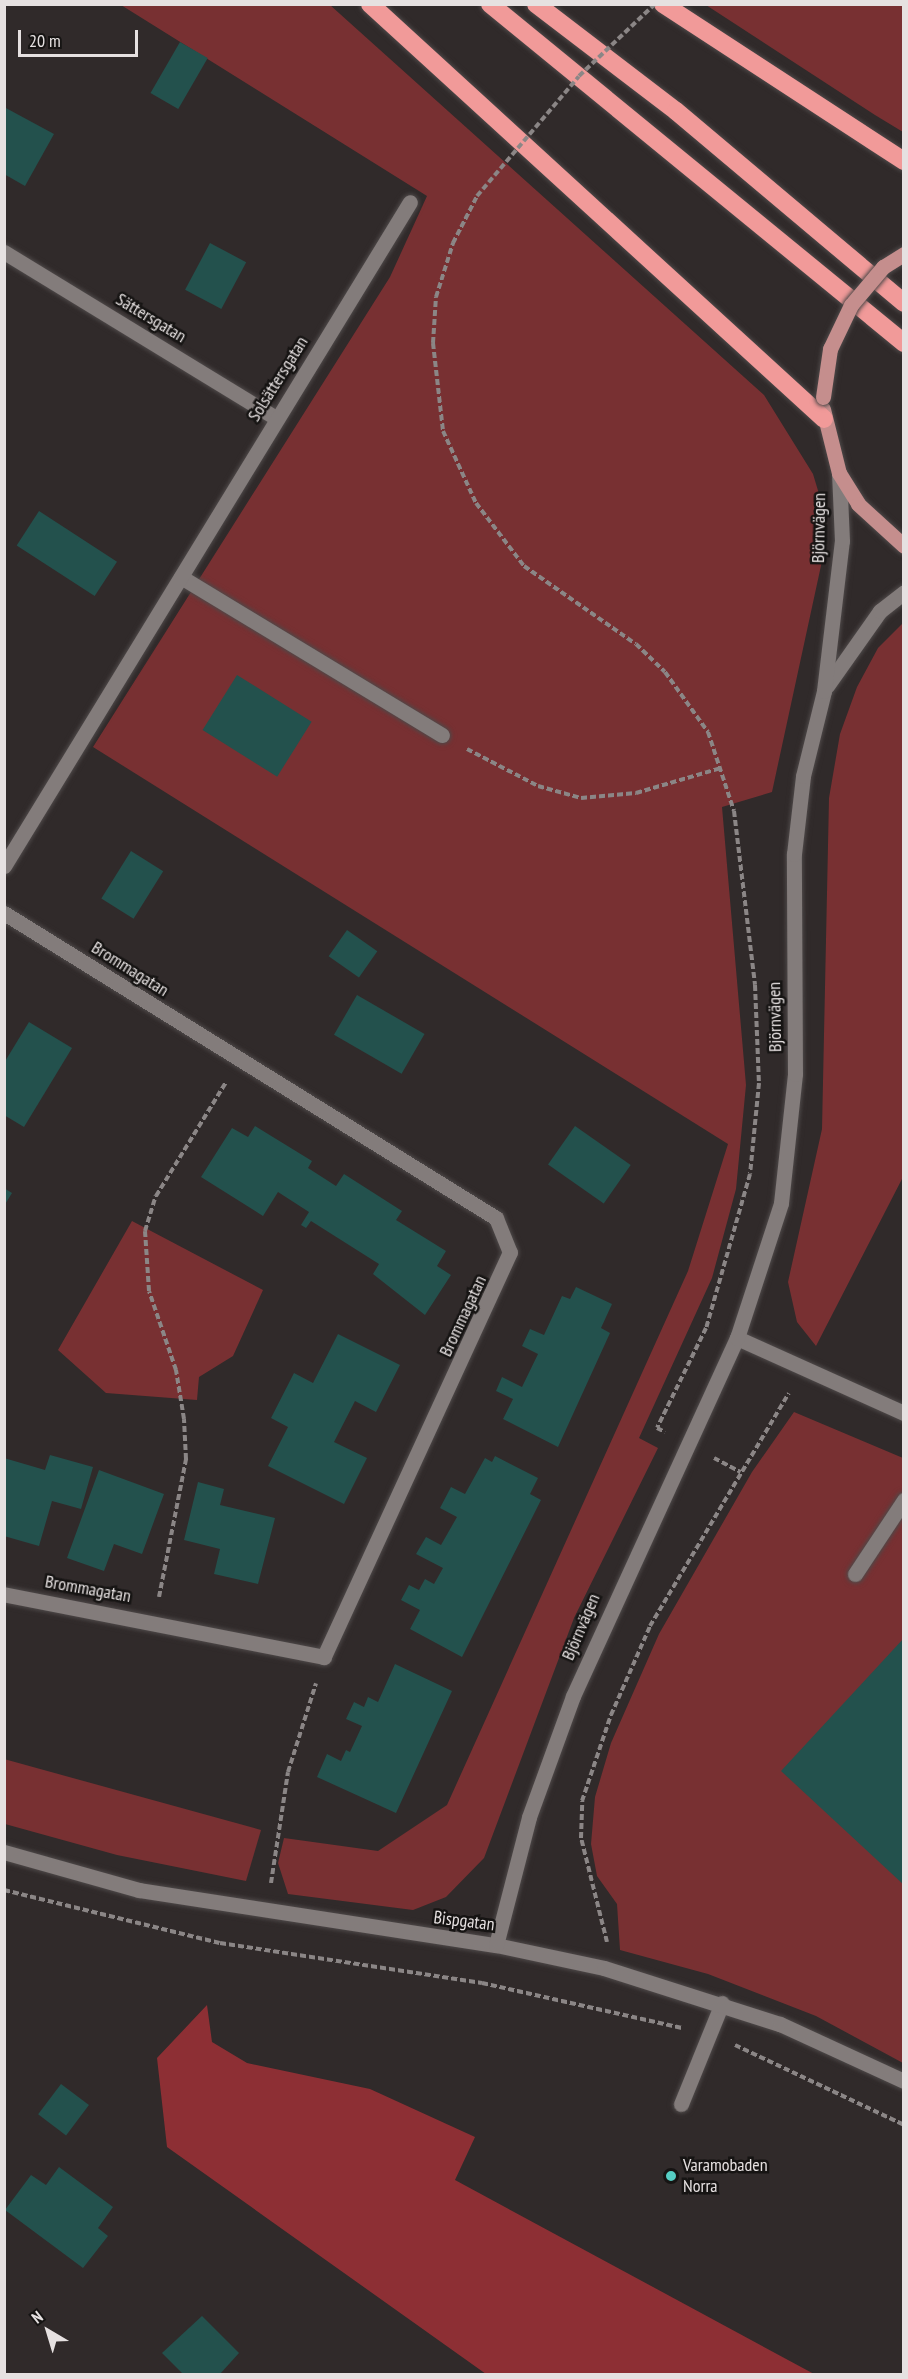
<!DOCTYPE html>
<html>
<head>
<meta charset="utf-8">
<style>
  body { margin:0 }
  #map { position:relative; width:908px; height:2379px; overflow:hidden; background:#302a2a; font-family:"PT Sans Narrow",sans-serif }
  div>[style] { position:absolute }
  [style*='--x'] { left:calc(var(--x)*1px); top:calc(var(--y)*1px); width:calc(var(--w)*1px); rotate:calc(var(--a)*1deg) }
  .green>* { inset:0; background:#783032 }
  .forest>* { inset:0; background:#8d2f34 }
  .building>* { inset:0; background:#23514d; transform-origin:0 0 }
  .path>* { height:4px; margin-top:-2px; transform-origin:0; background:repeating-linear-gradient(90deg,#8b8686 0 6px,transparent 0 9px) }
  .roads { filter:drop-shadow(0 0 2px #4e4949) drop-shadow(0 0 2px #4e4949) }
  .lane>* { height:15px; margin:-7.5px; padding:0 7.5px; transform-origin:7.5px; border-radius:7.5px; background:#837c7b }
  .street>* { height:15px; margin:-7.5px; padding:0 7.5px; transform-origin:7.5px; border-radius:7.5px; background:#837c7b }
  .primary>* { height:15px; margin:-7.5px; padding:0 7.5px; transform-origin:7.5px; border-radius:7.5px; background:#c58e8d }
  .highway>* { height:18px; margin:-9px; padding:0 9px; transform-origin:9px; border-radius:9px; background:#f19a99 }
  .path-bridge>* { height:4px; margin-top:-2px; transform-origin:0; background:repeating-linear-gradient(90deg,#8b8686 0 6px,transparent 0 9px) }
  .bridges { filter:drop-shadow(0 0 2px #4e4949) drop-shadow(0 0 2px #4e4949) }
  .primary-bridge>* { height:15px; margin:-7.5px; padding:0 7.5px; transform-origin:7.5px; border-radius:7.5px; background:#c58e8d }
  .dots>* { width:16px; height:16px; translate:-50% -50%; box-sizing:border-box; border:3px solid #161413; border-radius:50% }
  span { translate:-50% -50%; white-space:nowrap; text-align:center; line-height:1.15; -webkit-text-stroke:5px #161413; paint-order:stroke }
  .street-label { font-size:18px; color:#e6e1e1 }
  .poi-label { font-size:18px; color:#e6e1e1 }
  .left { translate:0 -50%; text-align:left }
  .frame { position:absolute; inset:0; border:6px solid #e6e1e1; pointer-events:none }
  .north { position:absolute; left:18px; top:2301px; width:60px; height:60px; -webkit-text-stroke:4px #161413; paint-order:stroke; rotate:322deg; font-size:16px; font-weight:700; line-height:24px; text-align:center; color:#e6e1e1 }
  .north::after { content:''; display:block; margin:auto; width:21px; height:27px; background:#e6e1e1; clip-path:polygon(50% 0,100% 100%,50% 72%,0 100%) }
  .scale { position:absolute; left:18px; top:30px; width:120px; height:27px; box-sizing:border-box; border:3px solid #e6e1e1; border-top:0; padding-left:8px; font-size:18px; line-height:21px; white-space:nowrap; color:#e6e1e1; -webkit-text-stroke:4px #161413; paint-order:stroke }
</style>
</head>
<body>
<div id="map">
  <div class="green">
    <div style="clip-path:polygon(121px 5px,330px 5px,764px 395px,813px 474px,826px 517px,822px 561px,772px 792px,722px 807px,746px 1085px,736px 1189px,712px 1278px,639px 1438px,658px 1448px,574px 1618px,484px 1858px,446px 1897px,413px 1910px,288px 1894px,278px 1863px,284px 1838px,378px 1851px,447px 1805px,688px 1271px,728px 1144px,93px 747px,390px 277px,427px 196px)"></div>
    <div style="clip-path:polygon(706px 5px,903px 5px,903px 132px,875px 115px)"></div>
    <div style="clip-path:polygon(903px 623px,903px 1177px,816px 1346px,797px 1322px,788px 1282px,822px 1129px,829px 798px,840px 734px,857px 687px,878px 648px)"></div>
    <div style="clip-path:polygon(132px 1221px,263px 1290px,233px 1356px,199px 1377px,197px 1400px,106px 1393px,58px 1350px)"></div>
    <div style="clip-path:polygon(794px 1412px,903px 1458px,903px 2063px,816px 2016px,708px 1974px,620px 1950px,617px 1904px,597px 1876px,591px 1844px,595px 1797px,611px 1743px,659px 1634px,752px 1472px)"></div>
    <div style="clip-path:polygon(4px 1759px,261px 1830px,246px 1881px,117px 1855px,5px 1824px)"></div>
  </div>
  <div class="forest">
    <div style="clip-path:polygon(207px 2005px,212px 2042px,247px 2063px,370px 2089px,475px 2137px,455px 2180px,814px 2374px,486px 2374px,167px 2147px,157px 2058px)"></div>
  </div>
  <div class="building">
    <div style="left:180px;top:42px;width:32px;height:59px;rotate:30deg"></div>
    <div style="clip-path:polygon(4px 107px,54px 134px,25px 186px,4px 174px)"></div>
    <div style="left:210px;top:243px;width:41px;height:53px;rotate:28deg"></div>
    <div style="left:39px;top:511px;width:93px;height:41px;rotate:33deg"></div>
    <div style="left:237px;top:675px;width:88px;height:65px;rotate:32deg"></div>
    <div style="left:131px;top:851px;width:38px;height:56px;rotate:32deg"></div>
    <div style="left:347px;top:930px;width:37px;height:32px;rotate:35deg"></div>
    <div style="left:357px;top:995px;width:78px;height:46px;rotate:30deg"></div>
    <div style="clip-path:polygon(29px 1022px,72px 1048px,24px 1127px,4px 1115px,4px 1063px)"></div>
    <div style="clip-path:polygon(255px 1126px,312px 1161px,308px 1168px,336px 1186px,344px 1174px,402px 1211px,396px 1220px,446px 1251px,437px 1266px,451px 1275px,425px 1315px,373px 1274px,379px 1264px,311px 1221px,306px 1228px,301px 1225px,309px 1212px,278px 1192px,263px 1216px,201px 1177px,232px 1128px,248px 1137px)"></div>
    <div style="left:575px;top:1126px;width:68px;height:47px;rotate:35deg"></div>
    <div style="clip-path:polygon(4px 1188px,12px 1193px,4px 1206px)"></div>
    <div style="clip-path:polygon(576px 1287px,612px 1304px,601px 1328px,610px 1333px,558px 1447px,503px 1419px,513px 1399px,496px 1391px,502px 1377px,522px 1387px,538px 1354px,522px 1346px,530px 1329px,544px 1335px,562px 1296px,570px 1299px)"></div>
    <div style="clip-path:polygon(338px 1334px,400px 1365px,376px 1412px,355px 1401px,334px 1442px,367px 1458px,344px 1504px,268px 1466px,288px 1427px,271px 1418px,294px 1373px,313px 1383px)"></div>
    <div style="clip-path:polygon(50px 1455px,93px 1467px,81px 1509px,52px 1501px,39px 1546px,4px 1536px,4px 1458px,45px 1470px)"></div>
    <div style="clip-path:polygon(495px 1456px,538px 1478px,530px 1494px,541px 1500px,462px 1657px,410px 1629px,420px 1610px,401px 1600px,409px 1585px,419px 1590px,425px 1579px,434px 1584px,443px 1568px,416px 1554px,426px 1537px,441px 1545px,457px 1517px,440px 1508px,451px 1487px,465px 1494px,485px 1458px,492px 1462px)"></div>
    <div style="clip-path:polygon(99px 1470px,164px 1494px,142px 1554px,114px 1544px,104px 1571px,67px 1558px)"></div>
    <div style="clip-path:polygon(198px 1482px,224px 1489px,220px 1505px,275px 1518px,258px 1584px,214px 1574px,220px 1549px,184px 1540px)"></div>
    <div style="clip-path:polygon(904px 1638px,904px 1885px,781px 1771px)"></div>
    <div style="clip-path:polygon(395px 1664px,452px 1691px,396px 1813px,317px 1777px,327px 1754px,341px 1761px,346px 1750px,350px 1752px,362px 1726px,346px 1719px,354px 1702px,364px 1707px,368px 1697px,378px 1702px)"></div>
    <div style="left:61px;top:2084px;width:35px;height:38px;rotate:37deg"></div>
    <div style="clip-path:polygon(59px 2167px,113px 2207px,98px 2228px,108px 2236px,83px 2268px,5px 2210px,31px 2175px,46px 2185px)"></div>
    <div style="clip-path:polygon(202px 2316px,239px 2353px,220px 2374px,183px 2374px,162px 2353px)"></div>
  </div>
  <div class="path">
    <div style="--x:433;--y:343;--w:89;--a:83.5"></div>
    <div style="--x:443;--y:431;--w:79;--a:65.4"></div>
    <div style="--x:476;--y:503;--w:79;--a:52.7"></div>
    <div style="--x:524;--y:566;--w:136;--a:34.9"></div>
    <div style="--x:636;--y:644;--w:40;--a:44"></div>
    <div style="--x:665;--y:672;--w:74;--a:54.4"></div>
    <div style="--x:708;--y:732;--w:83;--a:71.8"></div>
    <div style="--x:734;--y:811;--w:175;--a:83.1"></div>
    <div style="--x:755;--y:985;--w:98;--a:87.7"></div>
    <div style="--x:759;--y:1083;--w:91;--a:95.6"></div>
    <div style="--x:750;--y:1174;--w:160;--a:105.9"></div>
    <div style="--x:706;--y:1328;--w:111;--a:116.1"></div>
    <div style="--x:657;--y:1428;--w:9;--a:27"></div>
    <div style="--x:467;--y:749;--w:80;--a:27.5"></div>
    <div style="--x:538;--y:786;--w:45;--a:15.6"></div>
    <div style="--x:581;--y:798;--w:55;--a:-5.2"></div>
    <div style="--x:636;--y:793;--w:89;--a:-16.4"></div>
    <div style="--x:714;--y:1458;--w:30;--a:28"></div>
    <div style="--x:159;--y:1597;--w:141;--a:-78.9"></div>
    <div style="--x:186;--y:1459;--w:40;--a:-92.9"></div>
    <div style="--x:184;--y:1419;--w:50;--a:-99.3"></div>
    <div style="--x:176;--y:1370;--w:83;--a:-108.9"></div>
    <div style="--x:149;--y:1291;--w:60;--a:-93.8"></div>
    <div style="--x:145;--y:1231;--w:37;--a:-73"></div>
    <div style="--x:156;--y:1196;--w:134;--a:-58.4"></div>
    <div style="--x:271;--y:1883;--w:112;--a:-81.3"></div>
    <div style="--x:288;--y:1772;--w:93;--a:-72.5"></div>
    <div style="--x:4;--y:1890;--w:222;--a:13.8"></div>
    <div style="--x:220;--y:1943;--w:265;--a:8.7"></div>
    <div style="--x:482;--y:1983;--w:205;--a:12.7"></div>
    <div style="--x:607;--y:1942;--w:107;--a:-104"></div>
    <div style="--x:581;--y:1838;--w:37;--a:-88"></div>
    <div style="--x:582;--y:1801;--w:91;--a:-71.4"></div>
    <div style="--x:611;--y:1715;--w:97;--a:-66.3"></div>
    <div style="--x:650;--y:1626;--w:271;--a:-59.2"></div>
    <div style="--x:735;--y:2045;--w:187;--a:25.3"></div>
  </div>
  <div class="roads">
    <div class="lane">
      <div style="--x:855;--y:1574;--w:89;--a:-56.5"></div>
      <div style="--x:681;--y:2104;--w:109;--a:-67.9"></div>
    </div>
    <div class="street">
      <div style="--x:4;--y:252;--w:319;--a:31.4"></div>
      <div style="--x:181;--y:577;--w:305;--a:31.2"></div>
      <div style="--x:827;--y:686;--w:92;--a:-54.8"></div>
      <div style="--x:880;--y:611;--w:31;--a:-38"></div>
      <div style="--x:4;--y:866;--w:778;--a:-58.56"></div>
      <div style="--x:4;--y:913;--w:579;--a:31.8"></div>
      <div style="--x:496;--y:1218;--w:37;--a:68"></div>
      <div style="--x:510;--y:1252;--w:446;--a:114.7"></div>
      <div style="--x:324;--y:1657;--w:326;--a:-168.9"></div>
      <div style="--x:737;--y:1338;--w:183;--a:24.2"></div>
      <div style="--x:4;--y:1852;--w:140;--a:15.7"></div>
      <div style="--x:139;--y:1890;--w:361;--a:8.8"></div>
      <div style="--x:496;--y:1945;--w:110;--a:12"></div>
      <div style="--x:604;--y:1968;--w:185;--a:17.7"></div>
      <div style="--x:780;--y:2024;--w:136;--a:24.7"></div>
      <div style="--x:496;--y:1945;--w:132;--a:-75.5"></div>
      <div style="--x:529;--y:1817;--w:129;--a:-70"></div>
      <div style="--x:573;--y:1696;--w:394;--a:-65.4"></div>
      <div style="--x:737;--y:1338;--w:142;--a:-71.9"></div>
      <div style="--x:781;--y:1203;--w:130;--a:-83.8"></div>
      <div style="--x:795;--y:1074;--w:220;--a:-90.3"></div>
      <div style="--x:794;--y:854;--w:79;--a:-83.4"></div>
      <div style="--x:803;--y:776;--w:88;--a:-76.1"></div>
      <div style="--x:824;--y:691;--w:151;--a:-83.2"></div>
      <div style="--x:842;--y:541;--w:68;--a:-92.5"></div>
    </div>
    <div class="primary">
      <div style="--x:823;--y:409;--w:66;--a:76"></div>
      <div style="--x:839;--y:473;--w:36;--a:58"></div>
      <div style="--x:858;--y:504;--w:62;--a:42.4"></div>
    </div>
    <div class="highway">
      <div style="--x:370;--y:4;--w:615;--a:42.43"></div>
      <div style="--x:490;--y:4;--w:535;--a:39.31"></div>
      <div style="--x:536;--y:4;--w:176;--a:37.4"></div>
      <div style="--x:676;--y:111;--w:298;--a:40.1"></div>
      <div style="--x:663;--y:4;--w:288;--a:33.1"></div>
    </div>
  </div>
  <div class="path-bridge">
    <div style="--x:433;--y:343;--w:46;--a:-86.3"></div>
    <div style="--x:436;--y:297;--w:57;--a:-72.5"></div>
    <div style="--x:453;--y:243;--w:53;--a:-62.9"></div>
    <div style="--x:477;--y:196;--w:157;--a:-49.6"></div>
    <div style="--x:579;--y:76;--w:105;--a:-43.5"></div>
  </div>
  <div class="bridges">
    <div class="primary-bridge">
      <div style="--x:823;--y:397;--w:49;--a:-81.7"></div>
      <div style="--x:830;--y:349;--w:49;--a:-64.5"></div>
      <div style="--x:851;--y:305;--w:50;--a:-49.9"></div>
      <div style="--x:883;--y:267;--w:25;--a:-32"></div>
    </div>
  </div>
  <div class="dots">
    <div style="left:671px;top:2176px;background:#56cec4"></div>
  </div>
  <div class="street-label">
    <span style="left:151px;top:318px;rotate:31deg">Sättersgatan</span>
    <span style="left:278px;top:379px;rotate:-58deg">Solsättersgatan</span>
    <span style="left:819px;top:528px;rotate:-89deg">Björnvägen</span>
    <span style="left:130px;top:969px;rotate:32deg">Brommagatan</span>
    <span style="left:775px;top:1017px;rotate:-91deg">Björnvägen</span>
    <span style="left:463px;top:1316px;rotate:-65deg">Brommagatan</span>
    <span style="left:88px;top:1589px;rotate:10deg">Brommagatan</span>
    <span style="left:581px;top:1627px;rotate:-67deg">Björnvägen</span>
    <span style="left:464px;top:1921px;rotate:7deg">Bispgatan</span>
  </div>
  <div class="poi-label">
    <span class="left" style="left:683px;top:2176px">Varamobaden<br>Norra</span>
  </div>
  <div class="frame"></div>
  <div class="north">N</div>
  <div class="scale">20 m</div>
</div>
</body>
</html>
